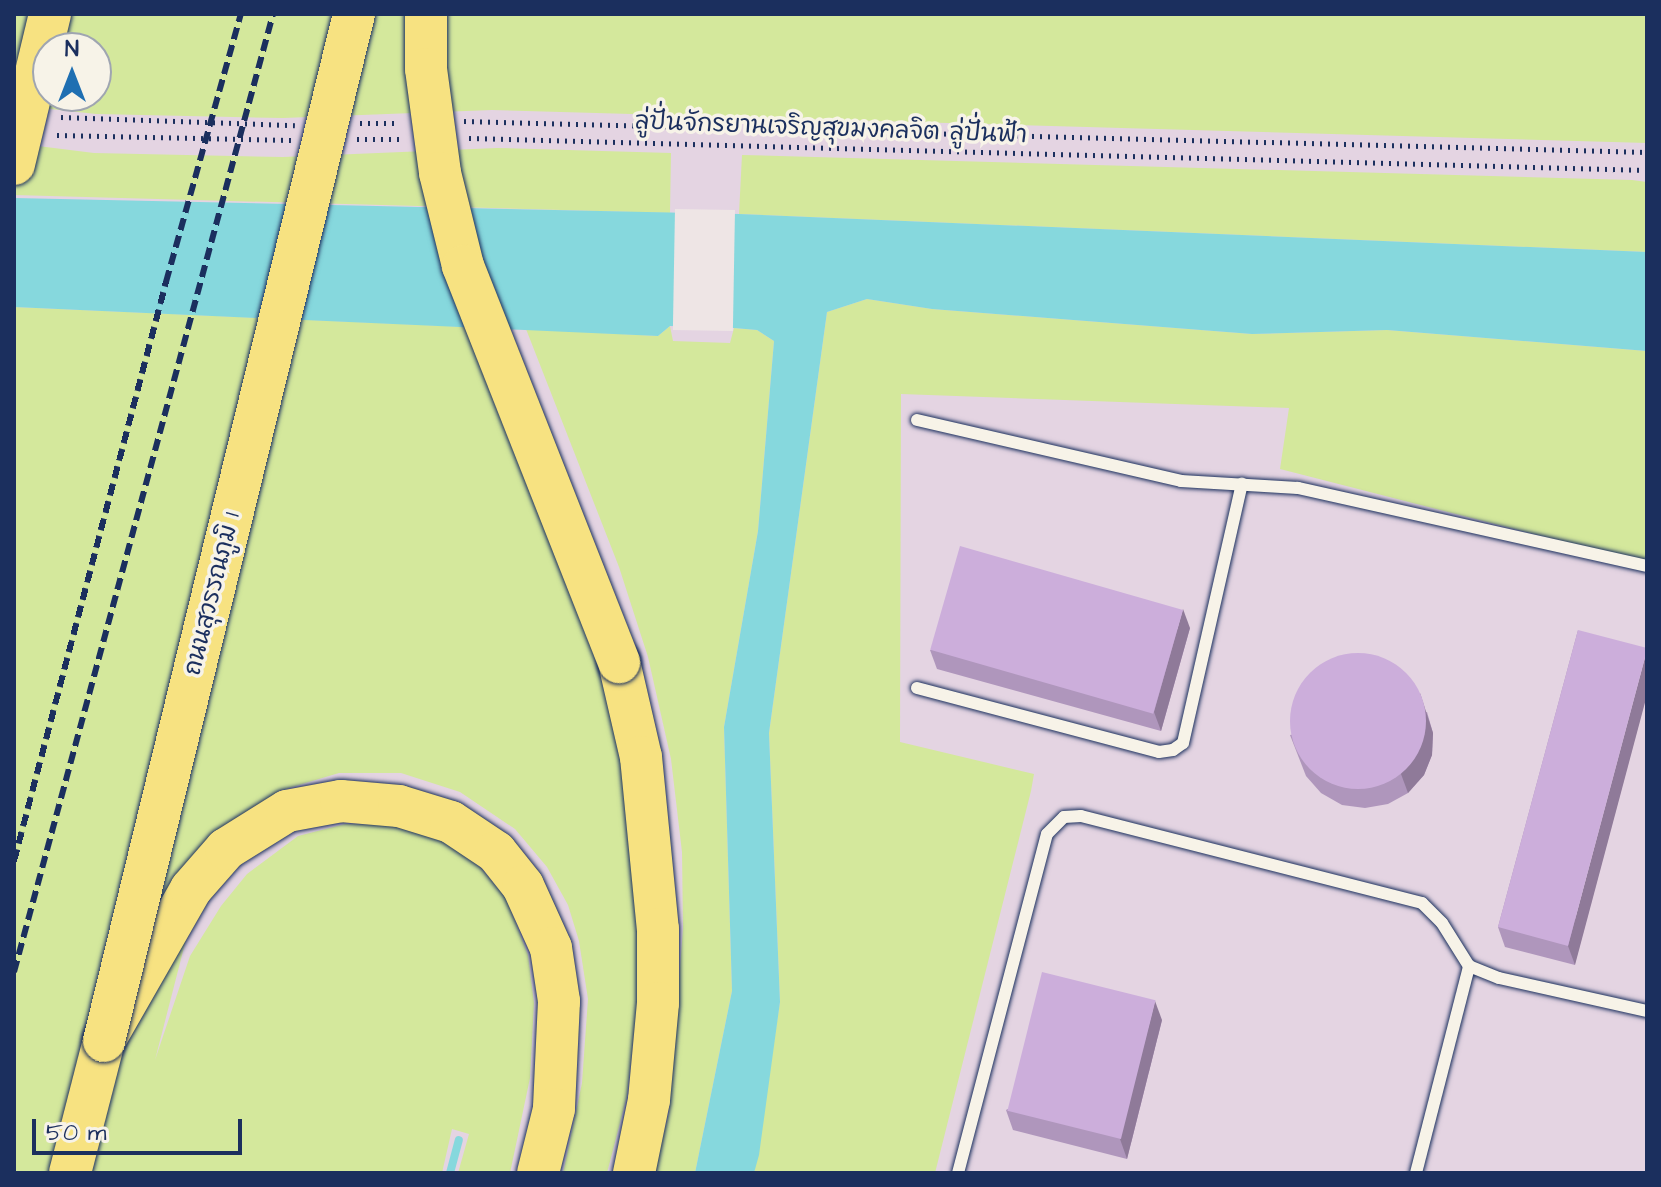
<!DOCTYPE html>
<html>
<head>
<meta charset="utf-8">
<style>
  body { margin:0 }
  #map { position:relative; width:1661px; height:1187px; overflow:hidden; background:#eee5e5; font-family:"Architects Daughter","Playpen Sans Thai",sans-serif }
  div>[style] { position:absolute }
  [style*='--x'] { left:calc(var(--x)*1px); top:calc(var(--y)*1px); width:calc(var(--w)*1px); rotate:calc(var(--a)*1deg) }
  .built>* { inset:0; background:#e4d4e2 }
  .green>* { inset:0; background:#d4e89c }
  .water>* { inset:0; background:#86d8dd }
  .pier>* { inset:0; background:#eee5e5; transform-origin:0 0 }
  .stream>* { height:8px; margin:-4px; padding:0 4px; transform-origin:4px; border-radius:4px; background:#86d8dd }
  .path>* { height:5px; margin-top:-2.5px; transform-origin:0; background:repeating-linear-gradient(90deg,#1b2f5e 0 2px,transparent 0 8px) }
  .roads { filter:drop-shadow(0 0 2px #1b2f5e) drop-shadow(0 0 2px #1b2f5e) }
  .service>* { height:12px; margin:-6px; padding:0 6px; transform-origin:6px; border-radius:6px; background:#f7f3e8 }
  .trunk>* { height:42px; margin:-21px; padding:0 21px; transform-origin:21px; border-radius:21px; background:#f7e281 }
  .rail>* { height:6px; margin-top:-3px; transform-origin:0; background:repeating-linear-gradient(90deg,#1b2f5e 0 12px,transparent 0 18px) }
  .bridges { filter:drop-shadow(0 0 2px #1b2f5e) drop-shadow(0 0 2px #1b2f5e) }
  .trunk-bridge>* { height:42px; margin:-21px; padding:0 21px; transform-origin:21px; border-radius:21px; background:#f7e281 }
  .wall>* { inset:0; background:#af96bc }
  .shaded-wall>* { inset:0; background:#8f7a99 }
  .building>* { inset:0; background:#ccaedb; transform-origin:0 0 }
  .round { border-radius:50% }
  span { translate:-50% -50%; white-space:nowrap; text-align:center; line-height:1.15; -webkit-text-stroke:7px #f7f3e8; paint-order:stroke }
  .street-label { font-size:24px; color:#1b2f5e }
  .frame { position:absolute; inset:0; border:16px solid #1b2f5e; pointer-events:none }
  .north { position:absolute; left:32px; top:32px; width:80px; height:80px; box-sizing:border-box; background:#f7f3e8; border:2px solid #9fa5b1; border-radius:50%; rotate:0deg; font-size:22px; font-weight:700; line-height:32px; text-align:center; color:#1b2f5e }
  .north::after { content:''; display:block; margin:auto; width:28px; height:36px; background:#1f6fb2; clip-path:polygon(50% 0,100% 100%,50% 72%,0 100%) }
  .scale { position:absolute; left:32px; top:1119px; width:210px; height:36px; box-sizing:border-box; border:4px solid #1b2f5e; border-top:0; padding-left:10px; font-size:24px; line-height:28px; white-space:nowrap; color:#1b2f5e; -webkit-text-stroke:6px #f7f3e8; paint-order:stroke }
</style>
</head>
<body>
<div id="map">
  <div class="built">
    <div style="clip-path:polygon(evenodd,14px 14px,1131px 14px,1647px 30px,1647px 1173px,14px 1173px,14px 14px,48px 48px,96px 48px,96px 96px,48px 96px,48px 48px)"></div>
  </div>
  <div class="green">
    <div style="clip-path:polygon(evenodd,14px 14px,1647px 14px,1647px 143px,492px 110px,283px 118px,96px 114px,14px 105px,14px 14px,48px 48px,96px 48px,96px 96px,48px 96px,48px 48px)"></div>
    <div style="clip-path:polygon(14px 143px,94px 153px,283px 157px,497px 148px,671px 153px,670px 213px,14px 195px)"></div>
    <div style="clip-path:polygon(742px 155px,1632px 180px,1647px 182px,1647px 252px,739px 214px)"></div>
    <div style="clip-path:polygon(867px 299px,932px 309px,1252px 334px,1387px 330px,1647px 351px,1647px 563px,1280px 469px,1289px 408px,901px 394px,900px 742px,1034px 774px,1031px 791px,935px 1173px,754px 1173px,780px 1002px,769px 733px,827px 312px)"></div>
    <div style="clip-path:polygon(14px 307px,468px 327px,568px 575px,598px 666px,622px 764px,639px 929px,637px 1006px,627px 1096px,607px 1173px,563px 1173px,582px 1083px,588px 999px,579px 941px,568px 905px,547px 867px,515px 829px,460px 792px,401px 773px,339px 773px,279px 791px,213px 835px,155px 1060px,190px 956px,221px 906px,247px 874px,298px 836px,345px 824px,398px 825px,444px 840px,481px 868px,506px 898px,528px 955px,534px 1003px,530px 1078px,510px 1173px,458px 1173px,469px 1134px,452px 1129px,442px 1173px,14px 1173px)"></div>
    <div style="clip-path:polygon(670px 326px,673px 341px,730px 343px,734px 328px,757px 330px,774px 341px,758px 531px,724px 727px,732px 991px,695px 1173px,654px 1173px,669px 1113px,683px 928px,682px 852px,671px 759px,648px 657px,619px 567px,526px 329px,658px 336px)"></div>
  </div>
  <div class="water">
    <div style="clip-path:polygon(14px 198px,739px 214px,1647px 252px,1647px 351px,1387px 330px,1252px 334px,932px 309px,867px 299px,827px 312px,769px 733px,780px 1002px,759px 1155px,754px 1173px,695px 1173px,732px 991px,724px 727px,758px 531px,774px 341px,757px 330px,734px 328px,670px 326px,658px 336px,14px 307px)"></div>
  </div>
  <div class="pier">
    <div style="left:675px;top:209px;width:60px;height:121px;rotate:1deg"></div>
  </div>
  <div class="stream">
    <div style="--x:450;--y:1173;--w:34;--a:-75"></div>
  </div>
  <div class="path">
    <div style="--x:61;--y:117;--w:234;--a:2"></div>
    <div style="--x:464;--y:121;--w:1183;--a:1.5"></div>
    <div style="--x:360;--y:123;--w:38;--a:0"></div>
    <div style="--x:57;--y:135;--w:234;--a:1.2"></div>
    <div style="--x:469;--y:138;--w:1178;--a:1.56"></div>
    <div style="--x:357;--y:139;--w:46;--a:0"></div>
  </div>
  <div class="roads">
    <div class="service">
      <div style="--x:917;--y:420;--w:271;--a:13"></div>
      <div style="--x:1181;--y:481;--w:117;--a:3.4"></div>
      <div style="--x:1298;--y:488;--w:358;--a:12.6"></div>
      <div style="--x:917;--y:688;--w:250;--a:14.8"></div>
      <div style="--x:1159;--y:752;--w:14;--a:-8"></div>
      <div style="--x:1173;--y:750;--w:12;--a:-35"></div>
      <div style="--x:1183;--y:743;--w:266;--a:-77.2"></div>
      <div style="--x:958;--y:1173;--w:350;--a:-75.3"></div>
      <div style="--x:1047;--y:834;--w:24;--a:-45"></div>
      <div style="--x:1064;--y:817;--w:17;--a:-3"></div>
      <div style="--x:1081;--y:816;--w:352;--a:14.3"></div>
      <div style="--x:1422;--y:903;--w:28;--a:45"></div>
      <div style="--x:1442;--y:923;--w:51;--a:57.9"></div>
      <div style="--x:1469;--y:966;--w:32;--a:22"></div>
      <div style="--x:1499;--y:978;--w:152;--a:12.6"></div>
      <div style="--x:1416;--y:1173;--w:214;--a:-75.6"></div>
    </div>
    <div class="trunk">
      <div style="--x:619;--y:662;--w:98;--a:77"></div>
      <div style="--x:641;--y:757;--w:173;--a:84.4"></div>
      <div style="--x:658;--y:929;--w:74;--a:90"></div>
      <div style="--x:658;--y:1003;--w:97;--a:95.3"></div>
      <div style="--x:649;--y:1100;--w:75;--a:101.6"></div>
      <div style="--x:70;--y:1173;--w:136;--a:-75.6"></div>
      <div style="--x:104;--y:1041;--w:175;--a:-60.2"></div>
      <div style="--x:191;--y:889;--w:53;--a:-48.8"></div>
      <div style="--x:226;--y:849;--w:72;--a:-31.9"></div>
      <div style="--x:287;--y:811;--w:55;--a:-10.5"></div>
      <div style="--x:341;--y:801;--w:58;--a:4.9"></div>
      <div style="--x:399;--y:806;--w:54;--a:17.1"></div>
      <div style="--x:451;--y:822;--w:54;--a:33.7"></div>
      <div style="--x:496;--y:852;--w:43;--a:51.5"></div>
      <div style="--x:523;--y:886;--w:68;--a:65.7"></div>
      <div style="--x:551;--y:948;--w:54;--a:81.4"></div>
      <div style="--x:559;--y:1001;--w:108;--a:92.7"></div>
      <div style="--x:554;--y:1109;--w:66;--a:104"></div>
    </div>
  </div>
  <div class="rail">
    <div style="--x:14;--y:861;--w:599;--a:-75.29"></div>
    <div style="--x:166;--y:282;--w:278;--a:-74.4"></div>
    <div style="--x:14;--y:972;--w:992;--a:-74.87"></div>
  </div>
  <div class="bridges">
    <div class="trunk-bridge">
      <div style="--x:426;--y:14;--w:55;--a:90"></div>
      <div style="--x:426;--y:69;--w:105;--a:82.3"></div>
      <div style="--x:440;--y:173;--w:96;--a:76.1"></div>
      <div style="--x:463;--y:266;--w:426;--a:68.5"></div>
      <div style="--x:14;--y:164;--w:154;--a:-76.5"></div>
      <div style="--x:104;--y:1041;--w:1057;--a:-76.32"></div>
    </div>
  </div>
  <div class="wall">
    <div style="clip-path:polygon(1190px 628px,1161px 731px,937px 669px,930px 650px)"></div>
    <div style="clip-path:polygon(1578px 630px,1575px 965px,1505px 947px,1498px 927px)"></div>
    <div style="clip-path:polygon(1427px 712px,1433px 733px,1432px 755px,1424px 775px,1408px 793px,1388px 804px,1365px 808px,1342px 805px,1321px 793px,1306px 776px,1290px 735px)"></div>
    <div style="clip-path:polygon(1162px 1020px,1127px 1159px,1013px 1130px,1006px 1110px)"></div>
  </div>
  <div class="shaded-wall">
    <div style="clip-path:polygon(1183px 609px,1190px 628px,1161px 731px,1154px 712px)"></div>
    <div style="clip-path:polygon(1647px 650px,1647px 695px,1575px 965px,1568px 946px)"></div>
    <div style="clip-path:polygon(1420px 693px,1433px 733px,1432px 755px,1424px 775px,1408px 793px,1401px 774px)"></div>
    <div style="clip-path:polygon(1155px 1001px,1162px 1020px,1127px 1159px,1120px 1139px)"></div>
  </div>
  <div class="building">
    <div style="left:960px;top:546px;width:232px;height:108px;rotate:16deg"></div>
    <div style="clip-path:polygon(1578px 630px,1647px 648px,1647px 650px,1568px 946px,1498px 927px)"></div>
    <div class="round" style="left:1290px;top:653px;width:136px;height:136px"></div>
    <div style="left:1042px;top:972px;width:117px;height:143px;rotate:14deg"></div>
  </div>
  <div class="street-label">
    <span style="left:831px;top:129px;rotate:2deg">ลู่ปั่นจักรยานเจริญสุขมงคลจิต ลู่ปั่นฟ้า</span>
    <span style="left:213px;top:594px;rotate:-76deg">ถนนสุวรรณภูมิ 1</span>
  </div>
  <div class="frame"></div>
  <div class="north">N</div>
  <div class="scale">50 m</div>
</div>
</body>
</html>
